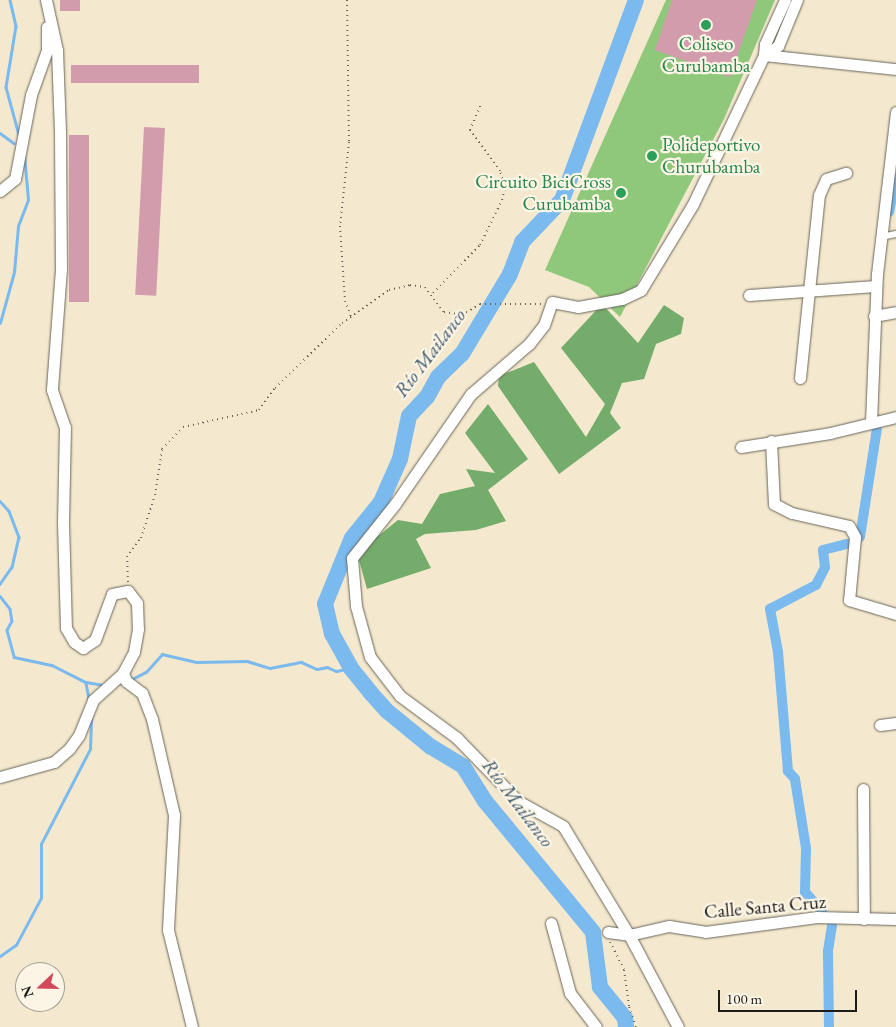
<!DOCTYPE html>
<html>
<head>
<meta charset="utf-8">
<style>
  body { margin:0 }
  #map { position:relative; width:896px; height:1027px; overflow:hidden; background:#f4e9ce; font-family:"EB Garamond",serif }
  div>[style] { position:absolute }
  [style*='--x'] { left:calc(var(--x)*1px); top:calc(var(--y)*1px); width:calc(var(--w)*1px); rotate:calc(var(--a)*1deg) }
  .green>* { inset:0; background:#90c87b }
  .forest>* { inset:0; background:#74ac6b }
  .stream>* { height:2.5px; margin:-1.25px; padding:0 1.25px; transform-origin:1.25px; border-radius:1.25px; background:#7abaee }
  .canal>* { height:10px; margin:-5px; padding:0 5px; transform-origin:5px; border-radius:5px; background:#7abaee }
  .river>* { height:16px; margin:-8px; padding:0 8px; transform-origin:8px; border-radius:8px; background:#7abaee }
  .building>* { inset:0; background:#d39cad; transform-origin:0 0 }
  .path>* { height:2px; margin-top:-1px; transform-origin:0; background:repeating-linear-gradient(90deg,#68645a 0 1px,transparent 0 5px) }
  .roads { filter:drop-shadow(0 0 1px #68645a) drop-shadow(0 0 1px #68645a) }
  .lane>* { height:5.5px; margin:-2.75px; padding:0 2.75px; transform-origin:2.75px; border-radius:2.75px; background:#fff }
  .street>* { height:11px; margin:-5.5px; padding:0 5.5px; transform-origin:5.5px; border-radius:5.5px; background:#fff }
  .dots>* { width:14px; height:14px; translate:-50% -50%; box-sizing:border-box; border:2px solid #fcf5e5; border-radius:50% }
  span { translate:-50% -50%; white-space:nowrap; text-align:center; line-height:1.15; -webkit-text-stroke:4.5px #fcf5e5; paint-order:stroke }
  .leisure-label { font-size:19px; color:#27864d }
  .left { translate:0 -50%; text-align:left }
  .right { translate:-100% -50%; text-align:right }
  .street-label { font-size:19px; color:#1c1c1c }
  .water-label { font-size:20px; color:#425b70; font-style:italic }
  .north { position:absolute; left:15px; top:962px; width:50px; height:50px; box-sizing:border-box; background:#fcf5e5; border:1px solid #a29e95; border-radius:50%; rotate:249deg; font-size:14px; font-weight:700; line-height:20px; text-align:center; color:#1c1c1c }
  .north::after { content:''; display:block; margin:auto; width:18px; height:22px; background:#d1495b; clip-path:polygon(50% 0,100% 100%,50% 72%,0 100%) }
  .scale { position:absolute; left:718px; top:990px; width:139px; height:22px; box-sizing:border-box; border:2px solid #1c1c1c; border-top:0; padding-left:6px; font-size:15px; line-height:18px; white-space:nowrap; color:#1c1c1c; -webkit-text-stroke:4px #fcf5e5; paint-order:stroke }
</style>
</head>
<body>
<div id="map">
  <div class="green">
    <div style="clip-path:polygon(666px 0,775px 0,724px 119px,620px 317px,589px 287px,545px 270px)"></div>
  </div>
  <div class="forest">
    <div style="clip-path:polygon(602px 304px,638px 343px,664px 305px,684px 318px,681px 334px,656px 344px,644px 379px,622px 383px,610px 413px,621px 428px,559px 474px,498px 386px,499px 376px,534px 362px,586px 437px,605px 404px,561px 348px)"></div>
    <div style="clip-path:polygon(488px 404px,528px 459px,488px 490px,506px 521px,476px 530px,425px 534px,416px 539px,431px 568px,367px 589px,357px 553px,398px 520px,422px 524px,440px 494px,475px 486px,466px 469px,495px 473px,465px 433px)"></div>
  </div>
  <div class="stream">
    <div style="--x:10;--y:0;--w:27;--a:77"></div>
    <div style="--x:16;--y:26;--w:62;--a:99.3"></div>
    <div style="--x:6;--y:87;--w:50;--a:74.8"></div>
    <div style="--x:0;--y:133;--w:17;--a:36"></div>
    <div style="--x:0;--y:323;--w:53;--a:-74.6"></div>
    <div style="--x:14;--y:272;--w:46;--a:-85"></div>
    <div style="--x:18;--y:226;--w:28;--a:-69"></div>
    <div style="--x:28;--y:200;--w:46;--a:-95"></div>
    <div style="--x:0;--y:501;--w:13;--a:48"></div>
    <div style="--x:9;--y:511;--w:28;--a:69"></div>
    <div style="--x:19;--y:537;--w:31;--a:103"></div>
    <div style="--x:12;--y:567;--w:21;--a:125"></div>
    <div style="--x:0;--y:596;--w:16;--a:52"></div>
    <div style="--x:10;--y:609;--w:12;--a:81"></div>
    <div style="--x:12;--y:621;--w:10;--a:119"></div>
    <div style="--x:7;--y:630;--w:28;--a:75"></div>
    <div style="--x:14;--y:657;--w:39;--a:12"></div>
    <div style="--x:52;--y:665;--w:38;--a:27"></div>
    <div style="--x:86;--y:682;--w:17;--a:10"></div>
    <div style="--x:130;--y:680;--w:18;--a:-27"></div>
    <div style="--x:146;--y:672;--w:24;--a:-48"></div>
    <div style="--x:162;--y:654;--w:36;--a:13"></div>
    <div style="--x:197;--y:662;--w:50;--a:-1.1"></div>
    <div style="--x:247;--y:661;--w:24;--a:17"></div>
    <div style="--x:270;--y:668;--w:32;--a:-11"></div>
    <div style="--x:301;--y:662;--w:17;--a:24"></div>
    <div style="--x:317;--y:669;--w:10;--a:-11"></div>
    <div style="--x:327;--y:667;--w:10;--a:24"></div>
    <div style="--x:336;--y:671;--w:15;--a:-11"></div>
    <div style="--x:86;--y:683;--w:16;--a:79"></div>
    <div style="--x:0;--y:956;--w:19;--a:-35"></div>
    <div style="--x:16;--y:945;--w:53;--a:-62"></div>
    <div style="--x:41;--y:898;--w:54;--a:-90"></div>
    <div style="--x:41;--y:844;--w:107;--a:-62.7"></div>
    <div style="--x:90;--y:749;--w:34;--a:-88"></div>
  </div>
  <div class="canal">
    <div style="--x:889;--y:212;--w:34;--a:-78"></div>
    <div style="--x:860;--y:537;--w:109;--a:-81.1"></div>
    <div style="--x:822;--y:911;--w:25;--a:-132"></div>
    <div style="--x:805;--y:892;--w:44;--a:-88.7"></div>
    <div style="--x:806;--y:848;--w:70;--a:-99.1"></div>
    <div style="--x:795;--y:779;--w:11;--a:-131"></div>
    <div style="--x:788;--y:771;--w:119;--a:-94.8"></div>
    <div style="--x:778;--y:652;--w:44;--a:-100.5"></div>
    <div style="--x:770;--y:609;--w:52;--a:-27.6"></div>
    <div style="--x:816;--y:585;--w:20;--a:-63"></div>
    <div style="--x:825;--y:567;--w:17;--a:-97"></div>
    <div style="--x:823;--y:550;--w:25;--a:-14"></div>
    <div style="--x:829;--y:1027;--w:76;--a:-90.8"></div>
    <div style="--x:828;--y:951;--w:26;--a:-81"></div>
  </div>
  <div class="river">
    <div style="--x:626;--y:1027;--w:9;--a:-96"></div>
    <div style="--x:625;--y:1018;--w:40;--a:-129"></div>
    <div style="--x:600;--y:987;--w:55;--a:-97.3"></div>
    <div style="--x:593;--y:932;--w:170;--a:-129.5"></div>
    <div style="--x:485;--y:801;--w:41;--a:-122.2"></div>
    <div style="--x:463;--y:766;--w:37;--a:-149"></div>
    <div style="--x:431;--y:747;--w:57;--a:-140.7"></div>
    <div style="--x:387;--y:711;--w:24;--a:-132"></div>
    <div style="--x:371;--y:693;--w:32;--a:-129"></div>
    <div style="--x:351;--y:668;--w:39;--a:-119"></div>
    <div style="--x:332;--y:634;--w:31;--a:-103"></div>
    <div style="--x:325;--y:604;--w:71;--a:-67.8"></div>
    <div style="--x:352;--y:538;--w:46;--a:-51.1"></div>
    <div style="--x:381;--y:502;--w:47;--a:-66.2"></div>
    <div style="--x:400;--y:459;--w:44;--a:-78.2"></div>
    <div style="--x:409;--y:416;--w:26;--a:-47"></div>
    <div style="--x:427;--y:397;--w:23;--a:-61"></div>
    <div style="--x:438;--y:377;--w:33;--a:-44"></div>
    <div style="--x:462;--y:354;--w:93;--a:-59"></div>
    <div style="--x:510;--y:274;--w:34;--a:-69"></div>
    <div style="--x:522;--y:242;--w:58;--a:-46.4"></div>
    <div style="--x:562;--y:200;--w:213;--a:-69.7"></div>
  </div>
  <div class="building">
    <div style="left:60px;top:0;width:20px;height:11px"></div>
    <div style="clip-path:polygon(672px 0,757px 0,730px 77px,655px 50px)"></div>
    <div style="left:199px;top:65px;width:18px;height:128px;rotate:90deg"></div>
    <div style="left:144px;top:127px;width:21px;height:168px;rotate:3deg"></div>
    <div style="left:69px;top:135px;width:20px;height:167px"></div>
  </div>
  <div class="path">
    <div style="--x:347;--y:0;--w:142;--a:89.2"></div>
    <div style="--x:349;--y:142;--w:84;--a:96.1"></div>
    <div style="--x:340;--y:226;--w:75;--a:86.2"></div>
    <div style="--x:345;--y:301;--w:17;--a:69"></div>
    <div style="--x:433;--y:293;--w:67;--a:-45.6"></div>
    <div style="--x:480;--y:245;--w:50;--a:-63.9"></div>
    <div style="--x:502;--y:200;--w:12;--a:-76"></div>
    <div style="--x:505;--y:188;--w:18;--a:-106"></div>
    <div style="--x:500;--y:171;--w:51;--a:-126.2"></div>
    <div style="--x:470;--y:130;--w:28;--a:-67"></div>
    <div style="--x:128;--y:582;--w:25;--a:-92"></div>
    <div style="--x:127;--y:557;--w:24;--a:-54"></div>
    <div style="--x:141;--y:538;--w:45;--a:-72"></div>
    <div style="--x:155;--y:495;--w:47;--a:-81.3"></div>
    <div style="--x:162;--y:449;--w:30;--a:-46"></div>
    <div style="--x:183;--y:427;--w:78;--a:-12.6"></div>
    <div style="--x:259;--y:410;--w:27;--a:-54"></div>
    <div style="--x:275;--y:388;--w:93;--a:-44.1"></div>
    <div style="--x:342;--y:323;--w:57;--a:-35.1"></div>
    <div style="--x:389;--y:290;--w:22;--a:-13"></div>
    <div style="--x:410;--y:285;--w:15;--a:8"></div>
    <div style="--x:425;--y:287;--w:31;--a:53"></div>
    <div style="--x:444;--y:312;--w:18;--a:9"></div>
    <div style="--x:462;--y:315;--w:21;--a:-31"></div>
    <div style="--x:480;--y:304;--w:61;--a:0"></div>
    <div style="--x:610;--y:942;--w:31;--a:63"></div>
    <div style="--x:624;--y:970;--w:37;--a:82"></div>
    <div style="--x:629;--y:1007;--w:21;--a:71"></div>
  </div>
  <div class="roads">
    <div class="lane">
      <div style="--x:881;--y:237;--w:15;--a:-11"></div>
    </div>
    <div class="street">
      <div style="--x:46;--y:0;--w:51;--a:77.6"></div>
      <div style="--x:57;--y:50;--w:82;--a:87.9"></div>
      <div style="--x:60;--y:132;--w:137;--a:89.6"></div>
      <div style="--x:61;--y:269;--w:121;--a:94.3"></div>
      <div style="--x:52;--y:390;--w:39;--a:71"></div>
      <div style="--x:65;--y:427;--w:95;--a:91.2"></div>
      <div style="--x:63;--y:522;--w:106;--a:88.4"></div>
      <div style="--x:66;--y:628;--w:16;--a:60"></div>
      <div style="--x:74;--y:642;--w:11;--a:34"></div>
      <div style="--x:83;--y:648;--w:14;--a:-34"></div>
      <div style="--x:95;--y:640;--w:49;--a:-69.7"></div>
      <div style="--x:112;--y:594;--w:16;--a:-11"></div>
      <div style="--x:128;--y:591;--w:15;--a:53"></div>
      <div style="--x:137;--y:603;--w:26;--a:88"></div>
      <div style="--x:138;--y:629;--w:23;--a:100"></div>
      <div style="--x:134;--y:652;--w:24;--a:118"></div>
      <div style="--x:123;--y:673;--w:9;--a:69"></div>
      <div style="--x:126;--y:681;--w:20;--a:37"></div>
      <div style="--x:142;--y:693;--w:28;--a:69"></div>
      <div style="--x:152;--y:719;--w:98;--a:77.1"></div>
      <div style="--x:174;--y:815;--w:115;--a:93"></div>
      <div style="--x:168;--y:930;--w:100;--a:76.1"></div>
      <div style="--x:764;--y:55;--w:133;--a:6.1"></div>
      <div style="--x:764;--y:55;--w:17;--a:-33"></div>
      <div style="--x:778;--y:46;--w:50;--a:-67.6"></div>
      <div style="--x:0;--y:191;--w:19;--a:-39"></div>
      <div style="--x:15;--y:179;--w:86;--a:-79.2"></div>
      <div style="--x:31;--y:95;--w:48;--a:-70.4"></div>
      <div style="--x:47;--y:50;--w:23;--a:-90"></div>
      <div style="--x:749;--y:295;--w:127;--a:-4.1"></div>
      <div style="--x:874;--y:316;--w:22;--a:-10"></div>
      <div style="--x:800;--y:378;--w:184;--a:-84.1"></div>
      <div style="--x:819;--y:195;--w:17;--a:-66"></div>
      <div style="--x:826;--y:179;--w:21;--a:-17"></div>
      <div style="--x:871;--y:422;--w:148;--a:-87.7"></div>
      <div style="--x:877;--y:274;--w:163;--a:-83.3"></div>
      <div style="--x:771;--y:441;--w:63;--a:87.3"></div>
      <div style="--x:774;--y:504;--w:20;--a:27"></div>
      <div style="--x:792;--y:513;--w:58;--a:12.8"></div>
      <div style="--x:849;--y:526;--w:13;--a:61"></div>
      <div style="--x:855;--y:537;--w:63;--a:95.4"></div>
      <div style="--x:849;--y:600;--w:49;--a:16.6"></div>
      <div style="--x:741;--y:447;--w:90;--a:-8.9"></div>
      <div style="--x:830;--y:433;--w:68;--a:-13.6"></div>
      <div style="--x:880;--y:725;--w:16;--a:-7"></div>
      <div style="--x:0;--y:777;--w:56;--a:-15.5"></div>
      <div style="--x:54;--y:762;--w:20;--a:-41"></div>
      <div style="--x:69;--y:749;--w:17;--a:-54"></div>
      <div style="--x:79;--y:735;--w:38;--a:-68"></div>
      <div style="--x:93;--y:700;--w:40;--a:-42"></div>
      <div style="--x:863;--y:789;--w:130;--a:89.6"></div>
      <div style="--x:551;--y:923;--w:73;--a:74.8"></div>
      <div style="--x:570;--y:993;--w:43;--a:52.6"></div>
      <div style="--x:608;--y:932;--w:21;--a:8"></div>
      <div style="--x:629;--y:935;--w:41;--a:-12.7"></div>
      <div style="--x:669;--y:926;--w:36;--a:9"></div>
      <div style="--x:705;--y:932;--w:113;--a:-7.6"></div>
      <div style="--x:817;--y:917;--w:79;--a:1.5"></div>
      <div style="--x:678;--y:1027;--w:104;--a:-118"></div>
      <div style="--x:629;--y:935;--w:127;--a:-121.2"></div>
      <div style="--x:563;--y:826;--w:51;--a:-150.9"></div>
      <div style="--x:518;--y:801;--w:88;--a:-134.1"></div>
      <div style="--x:457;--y:738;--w:71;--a:-143.6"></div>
      <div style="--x:400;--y:696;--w:49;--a:-127.6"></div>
      <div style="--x:370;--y:657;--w:53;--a:-105.4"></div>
      <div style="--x:356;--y:606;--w:48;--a:-94.8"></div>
      <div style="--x:352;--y:558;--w:69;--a:-51.5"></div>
      <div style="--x:395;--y:504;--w:134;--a:-55.4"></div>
      <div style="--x:471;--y:394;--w:77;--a:-40.8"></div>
      <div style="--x:529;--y:344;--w:24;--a:-52"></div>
      <div style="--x:544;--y:325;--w:24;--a:-71"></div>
      <div style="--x:552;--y:302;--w:26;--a:11"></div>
      <div style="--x:578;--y:307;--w:45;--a:-10.3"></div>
      <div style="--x:622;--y:299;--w:21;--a:-25"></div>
      <div style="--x:641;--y:290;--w:100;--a:-58.8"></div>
      <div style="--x:693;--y:204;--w:165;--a:-64.5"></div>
      <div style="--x:764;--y:55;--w:11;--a:-85"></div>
      <div style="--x:765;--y:44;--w:48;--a:-65.6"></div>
    </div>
  </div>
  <div class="dots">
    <div style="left:706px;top:25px;background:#2e9e5b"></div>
    <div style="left:652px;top:156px;background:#2e9e5b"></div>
    <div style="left:621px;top:193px;background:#2e9e5b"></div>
  </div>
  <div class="leisure-label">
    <span style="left:706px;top:55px">Coliseo<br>Curubamba</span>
    <span class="left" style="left:662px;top:156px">Polideportivo<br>Churubamba</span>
    <span class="right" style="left:611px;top:193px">Circuito BiciCross<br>Curubamba</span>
  </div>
  <div class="street-label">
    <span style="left:765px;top:907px;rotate:-5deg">Calle Santa Cruz</span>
  </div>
  <div class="water-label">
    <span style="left:430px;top:353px;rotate:-53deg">Río Mailanco</span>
    <span style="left:518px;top:803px;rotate:53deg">Río Mailanco</span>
  </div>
  <div class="north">N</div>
  <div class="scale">100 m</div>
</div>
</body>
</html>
